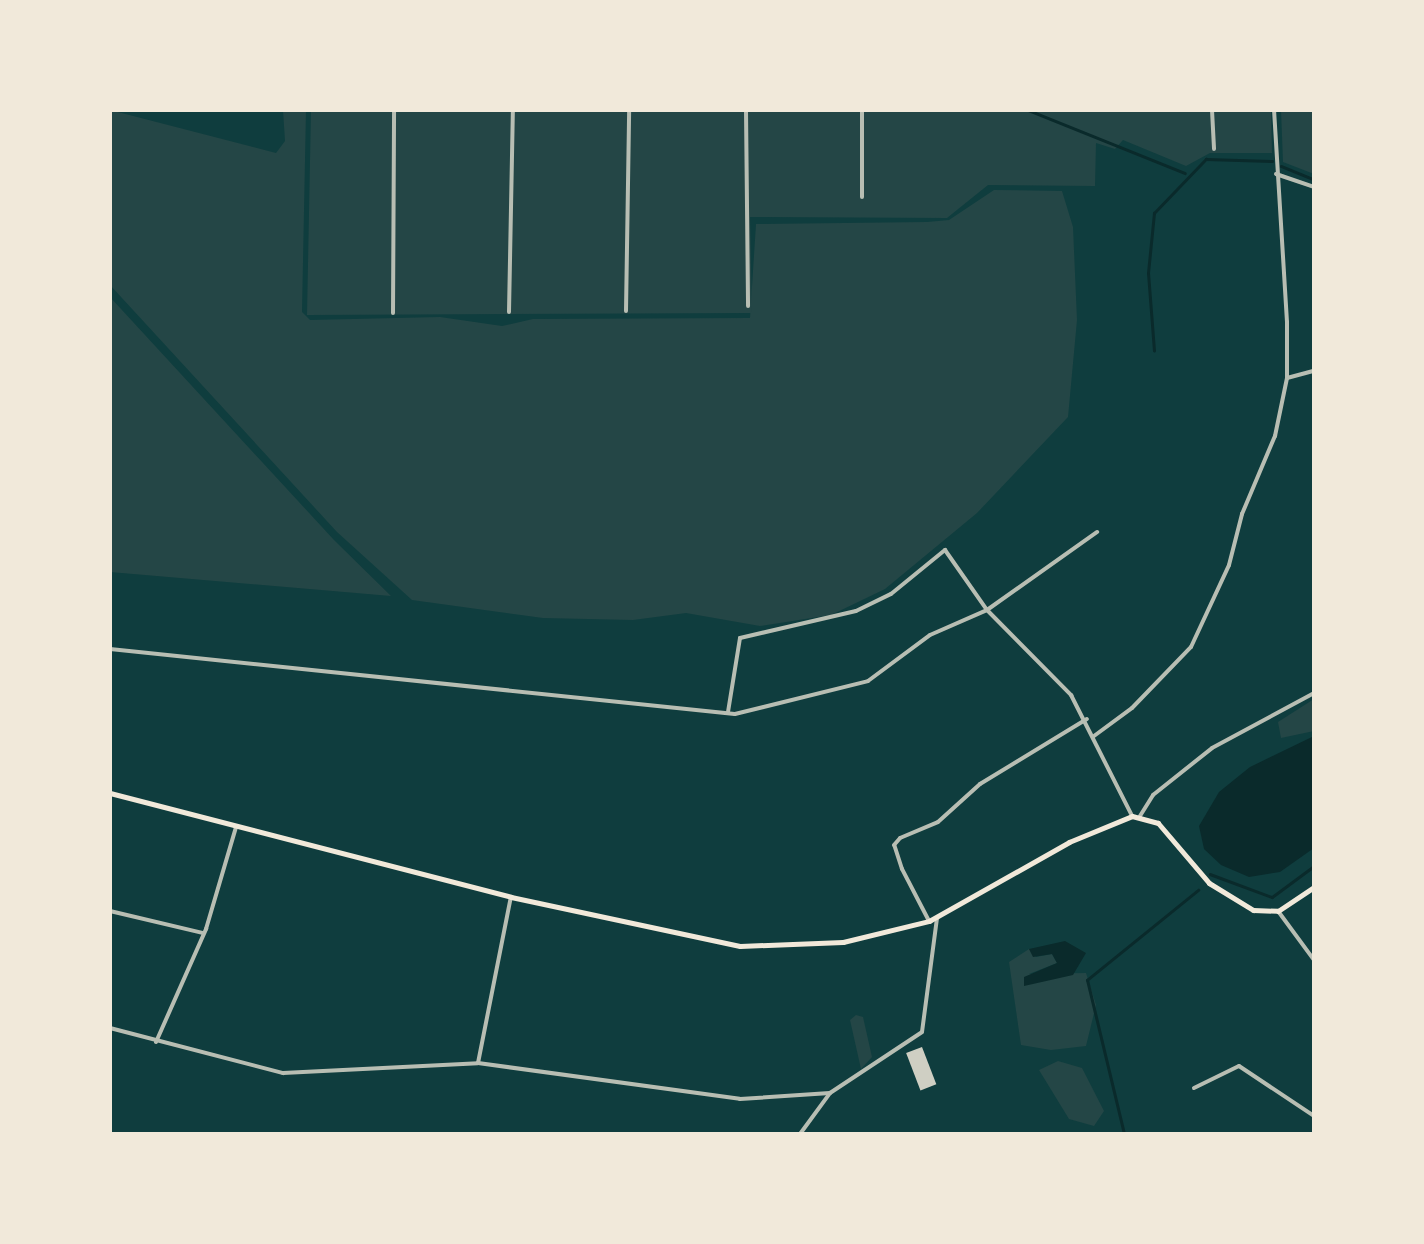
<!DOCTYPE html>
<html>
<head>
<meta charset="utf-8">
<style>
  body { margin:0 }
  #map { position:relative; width:1424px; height:1244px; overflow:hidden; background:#0f3d3e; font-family:Commissioner,sans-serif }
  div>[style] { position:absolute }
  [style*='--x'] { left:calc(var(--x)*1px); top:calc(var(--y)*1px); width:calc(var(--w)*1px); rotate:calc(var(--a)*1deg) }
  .green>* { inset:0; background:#244646 }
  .water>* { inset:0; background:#0a2a2b }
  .stream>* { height:2.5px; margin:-1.25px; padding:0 1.25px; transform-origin:1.25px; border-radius:1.25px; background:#0a2a2b }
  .building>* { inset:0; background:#cfcfc3; transform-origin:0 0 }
  .minor>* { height:4px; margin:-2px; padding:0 2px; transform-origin:2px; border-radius:2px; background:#b8beb3 }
  .tertiary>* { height:4px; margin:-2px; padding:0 2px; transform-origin:2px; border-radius:2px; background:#b8beb3 }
  .secondary>* { height:5px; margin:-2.5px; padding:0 2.5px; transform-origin:2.5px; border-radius:2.5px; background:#f1e9da }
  span { translate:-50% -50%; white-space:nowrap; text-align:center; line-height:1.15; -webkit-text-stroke:8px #f1e9da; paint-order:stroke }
  .frame { position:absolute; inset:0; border:112px solid #f1e9da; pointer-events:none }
</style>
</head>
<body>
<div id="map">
  <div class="green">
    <div style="clip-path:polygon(110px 110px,276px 153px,285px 141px,283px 110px,306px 110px,302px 312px,310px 320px,440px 317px,502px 326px,533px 319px,750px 318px,756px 224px,927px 222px,949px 220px,994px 190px,1062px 191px,1073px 227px,1077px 320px,1068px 417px,977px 513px,885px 589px,831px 615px,760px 626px,686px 613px,633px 620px,543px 618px,412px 600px,337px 532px,110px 285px)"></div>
    <div style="clip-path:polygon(311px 110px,1271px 110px,1272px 153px,1210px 153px,1186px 166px,1123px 140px,1115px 149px,1096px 143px,1095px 186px,988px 185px,947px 218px,750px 217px,752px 313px,307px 315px)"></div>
    <div style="clip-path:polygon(1281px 110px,1314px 110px,1314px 174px,1283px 162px)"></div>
    <div style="clip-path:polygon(110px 297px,334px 540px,391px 596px,110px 572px)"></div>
    <div style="clip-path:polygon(1314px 699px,1314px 731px,1281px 738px,1278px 722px)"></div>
    <div style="clip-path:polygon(1029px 949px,1036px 957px,1052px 954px,1057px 963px,1029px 974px,1086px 973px,1096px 1005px,1086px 1046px,1051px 1050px,1021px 1045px,1009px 962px)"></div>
    <div style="clip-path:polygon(856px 1015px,863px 1017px,872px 1057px,861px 1069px,850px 1020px)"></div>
    <div style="clip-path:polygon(1058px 1061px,1082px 1068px,1104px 1111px,1094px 1126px,1069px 1119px,1039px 1070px)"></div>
  </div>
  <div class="water">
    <div style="clip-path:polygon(1314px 736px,1314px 848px,1280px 872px,1249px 877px,1221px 865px,1204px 849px,1199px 826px,1219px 792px,1250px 767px)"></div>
    <div style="clip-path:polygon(1065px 941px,1086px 953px,1073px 975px,1024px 986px,1024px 977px,1057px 963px,1052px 954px,1033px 957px,1029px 949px)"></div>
  </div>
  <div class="stream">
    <div style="--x:1028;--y:110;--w:169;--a:21.9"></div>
    <div style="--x:1281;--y:166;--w:35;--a:22"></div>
    <div style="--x:1154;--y:351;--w:78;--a:-94.4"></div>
    <div style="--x:1148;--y:273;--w:60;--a:-84.3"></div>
    <div style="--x:1154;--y:213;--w:75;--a:-46.1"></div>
    <div style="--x:1206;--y:159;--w:66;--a:1.7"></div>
    <div style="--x:1210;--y:874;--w:66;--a:20.4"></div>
    <div style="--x:1272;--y:897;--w:52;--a:-36.4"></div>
    <div style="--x:1124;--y:1134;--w:158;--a:-103.5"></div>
    <div style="--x:1087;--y:980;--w:143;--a:-39"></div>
  </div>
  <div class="building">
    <div style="left:922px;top:1047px;width:40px;height:17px;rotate:69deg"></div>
  </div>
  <div class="minor">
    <div style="--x:746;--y:110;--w:196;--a:89.4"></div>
    <div style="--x:1212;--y:110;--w:39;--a:87"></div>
    <div style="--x:1276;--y:174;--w:40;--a:18.9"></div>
    <div style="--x:862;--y:197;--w:87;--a:-90"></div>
    <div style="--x:626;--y:311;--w:201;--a:-89.1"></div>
    <div style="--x:509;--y:312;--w:202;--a:-88.9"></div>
    <div style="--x:393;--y:313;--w:203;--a:-89.7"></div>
    <div style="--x:1287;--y:378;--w:28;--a:-15"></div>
    <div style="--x:110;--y:649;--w:628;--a:5.94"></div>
    <div style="--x:735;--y:714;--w:137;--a:-13.9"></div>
    <div style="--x:868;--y:681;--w:77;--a:-36.6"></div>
    <div style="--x:930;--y:635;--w:62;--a:-23.7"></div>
    <div style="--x:987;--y:610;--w:135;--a:-35.3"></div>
    <div style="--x:728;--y:712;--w:75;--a:-80.8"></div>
    <div style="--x:740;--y:638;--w:119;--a:-13.1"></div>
    <div style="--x:856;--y:611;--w:39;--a:-26"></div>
    <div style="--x:891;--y:594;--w:70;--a:-39.2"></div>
    <div style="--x:945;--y:550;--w:73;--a:55"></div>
    <div style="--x:987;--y:610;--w:120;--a:45.3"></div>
    <div style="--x:1071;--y:695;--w:136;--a:63.2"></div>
    <div style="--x:1094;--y:736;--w:47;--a:-36.4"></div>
    <div style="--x:1132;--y:708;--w:85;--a:-46"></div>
    <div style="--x:1191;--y:647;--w:90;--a:-65.1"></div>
    <div style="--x:1229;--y:565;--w:53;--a:-75.7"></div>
    <div style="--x:1242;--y:514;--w:85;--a:-67.1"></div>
    <div style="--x:1275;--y:436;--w:59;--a:-78.3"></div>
    <div style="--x:1287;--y:378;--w:56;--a:-90"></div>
    <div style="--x:1287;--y:322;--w:212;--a:-93.5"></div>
    <div style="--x:1140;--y:816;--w:25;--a:-58"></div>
    <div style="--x:1153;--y:795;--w:75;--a:-38.5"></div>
    <div style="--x:1212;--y:748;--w:116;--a:-28.3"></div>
    <div style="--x:110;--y:911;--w:96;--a:13.3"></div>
    <div style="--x:1278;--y:911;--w:61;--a:53.7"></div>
    <div style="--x:929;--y:921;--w:59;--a:-117.4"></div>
    <div style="--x:902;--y:869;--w:25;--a:-108"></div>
    <div style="--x:894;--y:845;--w:9;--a:-49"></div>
    <div style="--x:900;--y:838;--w:41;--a:-22.8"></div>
    <div style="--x:938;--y:822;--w:57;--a:-42.1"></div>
    <div style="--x:980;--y:784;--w:125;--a:-31.3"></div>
    <div style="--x:110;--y:1028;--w:179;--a:14.6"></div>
    <div style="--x:283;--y:1073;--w:195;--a:-2.9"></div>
    <div style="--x:478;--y:1063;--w:264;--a:7.8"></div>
    <div style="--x:740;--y:1099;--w:90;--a:-3.8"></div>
    <div style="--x:156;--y:1042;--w:124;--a:-66.1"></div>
    <div style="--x:206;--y:929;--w:106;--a:-73.6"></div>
    <div style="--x:478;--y:1063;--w:169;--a:-78.8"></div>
    <div style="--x:1194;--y:1088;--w:50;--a:-26.1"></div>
    <div style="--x:1239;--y:1066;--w:90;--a:33.7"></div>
  </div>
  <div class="tertiary">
    <div style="--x:800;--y:1134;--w:51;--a:-53.8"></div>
    <div style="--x:830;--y:1093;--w:110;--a:-33.5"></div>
    <div style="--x:922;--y:1032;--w:115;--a:-82.5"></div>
  </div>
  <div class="secondary">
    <div style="--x:110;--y:793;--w:414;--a:14.5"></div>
    <div style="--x:511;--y:897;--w:234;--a:12.1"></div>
    <div style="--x:740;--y:946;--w:103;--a:-2.2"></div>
    <div style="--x:843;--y:942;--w:89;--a:-13.7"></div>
    <div style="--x:929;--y:921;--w:161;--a:-29.4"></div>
    <div style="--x:1069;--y:842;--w:68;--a:-22.4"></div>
    <div style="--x:1132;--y:816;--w:27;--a:15"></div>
    <div style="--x:1158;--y:823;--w:79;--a:49.6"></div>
    <div style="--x:1209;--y:883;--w:52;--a:31.5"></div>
    <div style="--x:1253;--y:910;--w:25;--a:2"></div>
    <div style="--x:1278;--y:911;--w:43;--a:-33.7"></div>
  </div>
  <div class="frame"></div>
</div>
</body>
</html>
